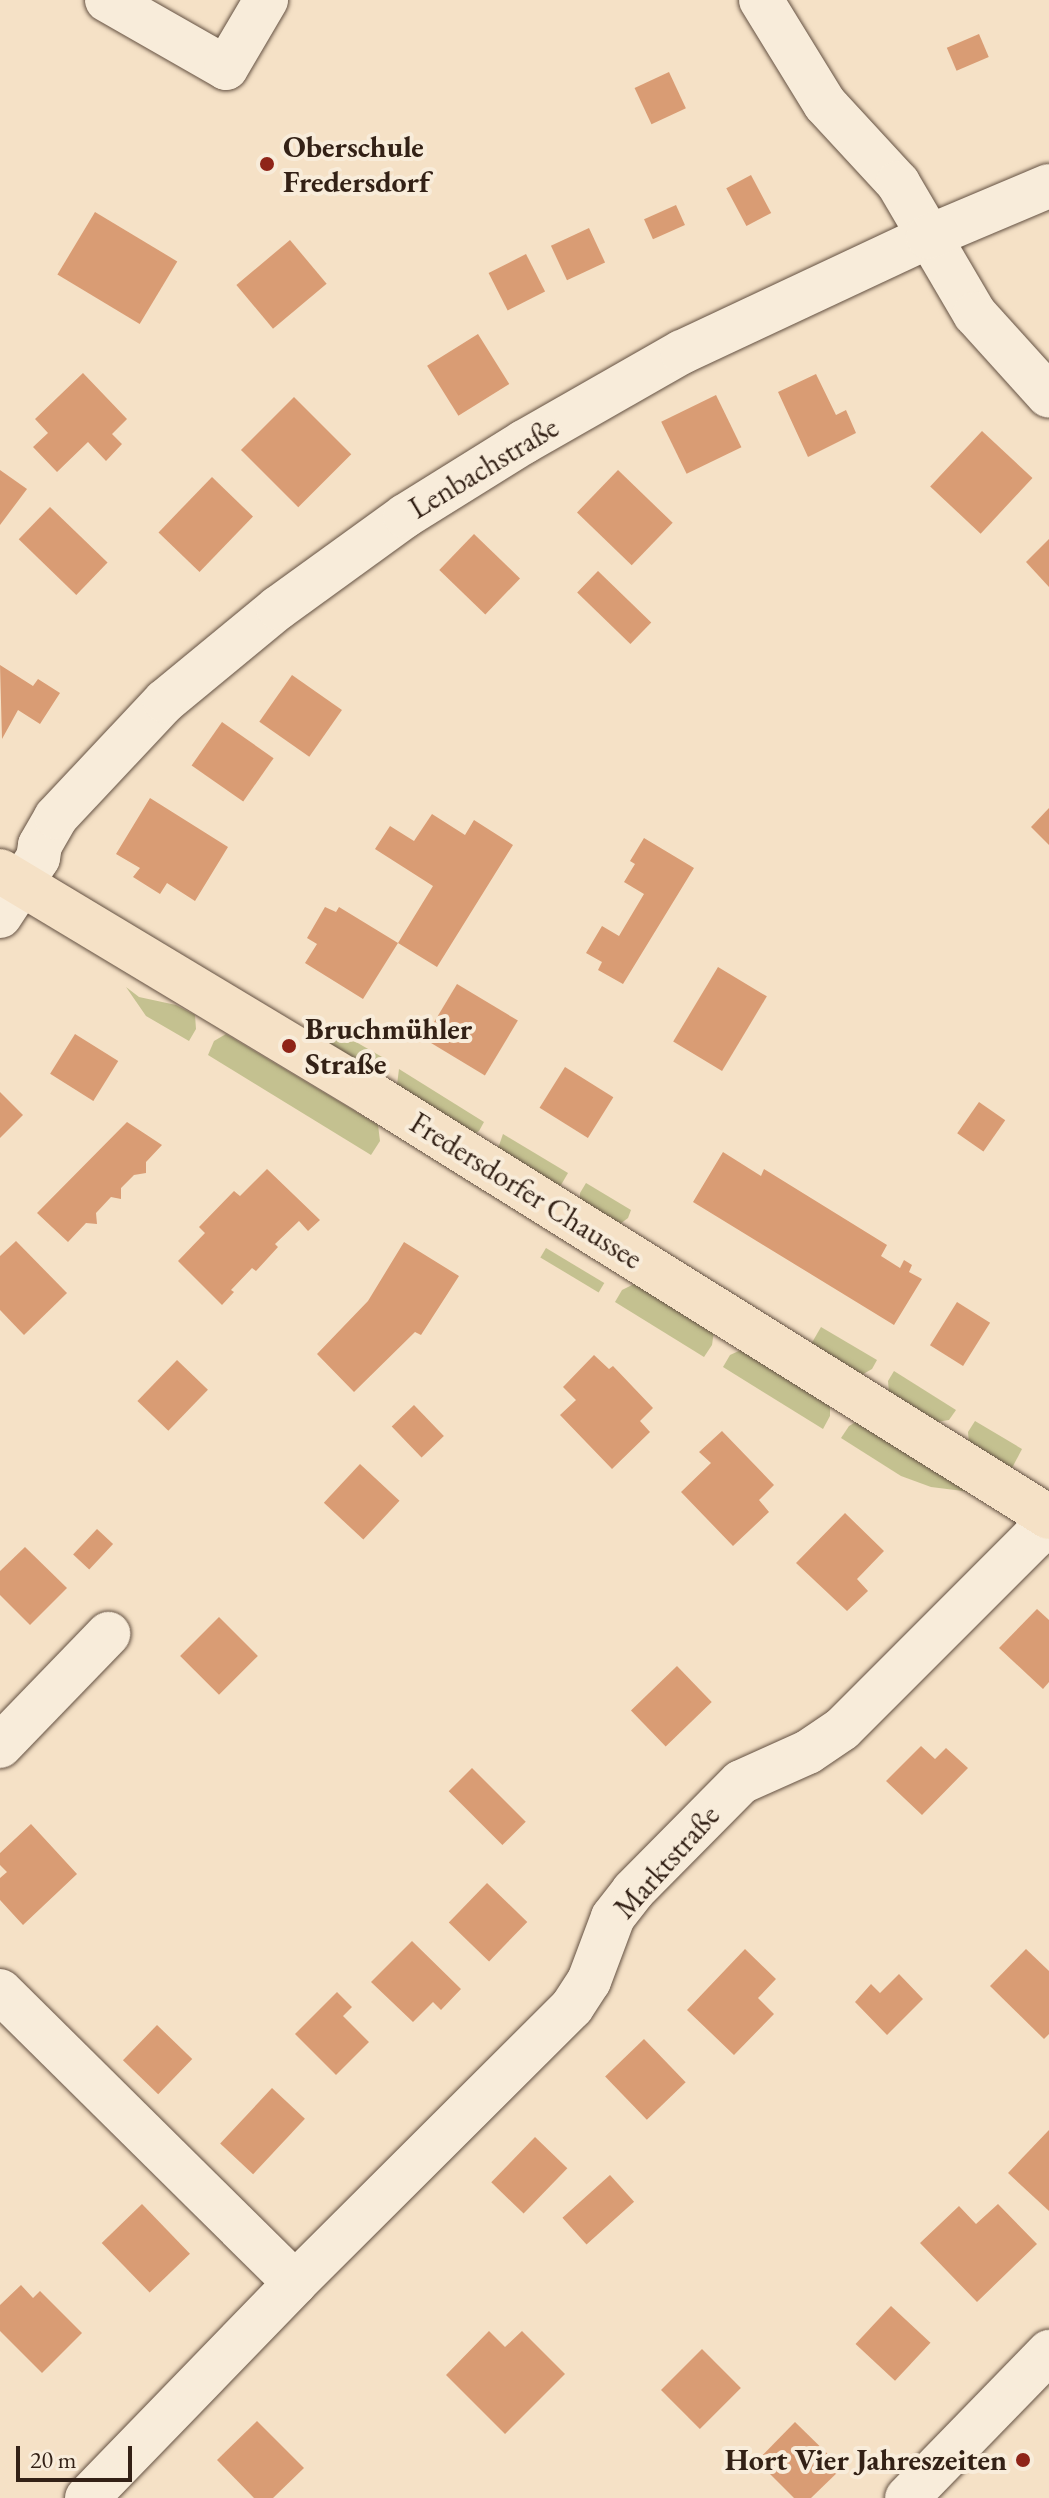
<!DOCTYPE html>
<html>
<head>
<meta charset="utf-8">
<style>
  body { margin:0 }
  #map { position:relative; width:1049px; height:2498px; overflow:hidden; background:#f5e1c6; font-family:"EB Garamond",serif }
  div>[style] { position:absolute }
  [style*='--x'] { left:calc(var(--x)*1px); top:calc(var(--y)*1px); width:calc(var(--w)*1px); rotate:calc(var(--a)*1deg) }
  .green>* { inset:0; background:#c4c190; transform-origin:0 0 }
  .building>* { inset:0; background:#d99c74; transform-origin:0 0 }
  .roads { filter:drop-shadow(0 0 2px #645142) drop-shadow(0 0 2px #645142) }
  .minor>* { height:44px; margin:-22px; padding:0 22px; transform-origin:22px; border-radius:22px; background:#f8ecda }
  .major>* { height:44px; margin:-22px; padding:0 22px; transform-origin:22px; border-radius:22px; background:#f5e1c6 }
  .dots>* { width:22px; height:22px; translate:-50% -50%; box-sizing:border-box; border:4px solid #f8ecda; border-radius:50% }
  span { translate:-50% -50%; white-space:nowrap; text-align:center; line-height:1.15; -webkit-text-stroke:8px #f8ecda; paint-order:stroke }
  .poi-label { font-size:30px; color:#332116; font-weight:700 }
  .left { translate:0 -50%; text-align:left }
  .right { translate:-100% -50%; text-align:right }
  .street-label { font-size:30px; color:#332116 }
  .scale { position:absolute; left:16px; top:2446px; width:116px; height:36px; box-sizing:border-box; border:4px solid #332116; border-top:0; padding-left:10px; font-size:24px; line-height:28px; white-space:nowrap; color:#332116; -webkit-text-stroke:6px #f8ecda; paint-order:stroke }
</style>
</head>
<body>
<div id="map">
  <div class="green">
    <div style="clip-path:polygon(126px 987px,139px 997px,176px 1005px,195px 1015px,196px 1029px,189px 1041px,146px 1016px)"></div>
    <div style="clip-path:polygon(337px 1031px,382px 1057px,373px 1071px,325px 1050px)"></div>
    <div style="clip-path:polygon(226px 1034px,378px 1125px,380px 1141px,371px 1155px,208px 1055px,214px 1041px)"></div>
    <div style="clip-path:polygon(399px 1069px,484px 1122px,479px 1131px,468px 1138px,396px 1093px)"></div>
    <div style="clip-path:polygon(503px 1134px,568px 1173px,561px 1185px,550px 1188px,496px 1154px)"></div>
    <div style="clip-path:polygon(586px 1183px,631px 1210px,628px 1218px,616px 1227px,580px 1205px,580px 1193px)"></div>
    <div style="left:546px;top:1248px;width:68px;height:11px;rotate:31deg"></div>
    <div style="clip-path:polygon(636px 1283px,714px 1331px,712px 1345px,704px 1357px,615px 1302px,622px 1290px)"></div>
    <div style="clip-path:polygon(821px 1327px,877px 1360px,872px 1369px,858px 1377px,810px 1346px)"></div>
    <div style="clip-path:polygon(743px 1349px,830px 1401px,830px 1416px,823px 1429px,723px 1367px,730px 1355px)"></div>
    <div style="clip-path:polygon(894px 1371px,956px 1410px,949px 1420px,936px 1422px,889px 1393px,888px 1381px)"></div>
    <div style="clip-path:polygon(861px 1419px,971px 1492px,931px 1487px,901px 1476px,841px 1438px,849px 1426px)"></div>
    <div style="clip-path:polygon(975px 1421px,1022px 1449px,1012px 1468px,969px 1443px,968px 1432px)"></div>
  </div>
  <div class="building">
    <div style="left:979px;top:34px;width:25px;height:35px;rotate:67deg"></div>
    <div style="left:669px;top:72px;width:40px;height:38px;rotate:65deg"></div>
    <div style="left:751px;top:175px;width:43px;height:28px;rotate:62deg"></div>
    <div style="left:676px;top:205px;width:22px;height:35px;rotate:66deg"></div>
    <div style="left:95px;top:212px;width:96px;height:73px;rotate:31deg"></div>
    <div style="left:589px;top:228px;width:38px;height:42px;rotate:65deg"></div>
    <div style="left:290px;top:240px;width:57px;height:70px;rotate:50deg"></div>
    <div style="left:526px;top:254px;width:42px;height:42px;rotate:63deg"></div>
    <div style="left:478px;top:334px;width:59px;height:60px;rotate:58deg"></div>
    <div style="clip-path:polygon(83px 373px,127px 419px,112px 434px,122px 444px,106px 461px,88px 442px,57px 472px,33px 447px,48px 433px,35px 419px)"></div>
    <div style="clip-path:polygon(816px 374px,836px 415px,846px 410px,856px 433px,808px 457px,778px 392px)"></div>
    <div style="left:716px;top:395px;width:58px;height:61px;rotate:64deg"></div>
    <div style="left:294px;top:397px;width:81px;height:75px;rotate:45deg"></div>
    <div style="left:982px;top:431px;width:69px;height:76px;rotate:43deg"></div>
    <div style="clip-path:polygon(0 470px,27px 489px,0 525px)"></div>
    <div style="left:618px;top:470px;width:76px;height:59px;rotate:44deg"></div>
    <div style="left:212px;top:477px;width:57px;height:77px;rotate:44deg"></div>
    <div style="left:50px;top:507px;width:80px;height:45px;rotate:44deg"></div>
    <div style="left:474px;top:534px;width:64px;height:50px;rotate:44deg"></div>
    <div style="clip-path:polygon(1049px 539px,1049px 587px,1026px 562px)"></div>
    <div style="left:598px;top:571px;width:74px;height:30px;rotate:44deg"></div>
    <div style="clip-path:polygon(0 665px,33px 686px,38px 679px,60px 693px,40px 724px,18px 710px,2px 739px)"></div>
    <div style="left:292px;top:675px;width:61px;height:57px;rotate:35deg"></div>
    <div style="left:222px;top:722px;width:63px;height:53px;rotate:35deg"></div>
    <div style="clip-path:polygon(150px 798px,228px 847px,195px 901px,167px 883px,160px 894px,133px 877px,140px 868px,116px 854px)"></div>
    <div style="clip-path:polygon(1049px 808px,1049px 845px,1031px 827px)"></div>
    <div style="clip-path:polygon(432px 814px,465px 835px,474px 820px,513px 845px,437px 967px,398px 943px,363px 999px,305px 963px,317px 944px,307px 938px,325px 907px,336px 912px,339px 907px,398px 943px,433px 886px,375px 849px,390px 826px,414px 841px)"></div>
    <div style="clip-path:polygon(644px 838px,694px 868px,623px 984px,598px 970px,602px 962px,586px 953px,602px 926px,619px 936px,644px 894px,624px 882px,635px 864px,630px 861px)"></div>
    <div style="left:718px;top:967px;width:57px;height:87px;rotate:31deg"></div>
    <div style="left:457px;top:984px;width:71px;height:64px;rotate:31deg"></div>
    <div style="left:75px;top:1034px;width:51px;height:47px;rotate:32deg"></div>
    <div style="left:565px;top:1067px;width:57px;height:48px;rotate:32deg"></div>
    <div style="clip-path:polygon(0 1092px,23px 1115px,0 1138px)"></div>
    <div style="left:979px;top:1102px;width:32px;height:38px;rotate:35deg"></div>
    <div style="clip-path:polygon(127px 1122px,162px 1145px,146px 1162px,146px 1173px,134px 1175px,121px 1188px,121px 1199px,111px 1197px,96px 1213px,97px 1224px,86px 1223px,68px 1242px,37px 1213px)"></div>
    <div style="clip-path:polygon(723px 1152px,761px 1176px,764px 1169px,887px 1245px,881px 1256px,900px 1268px,904px 1260px,912px 1265px,909px 1272px,922px 1279px,894px 1325px,693px 1202px)"></div>
    <div style="clip-path:polygon(267px 1169px,320px 1220px,308px 1231px,299px 1221px,275px 1244px,278px 1247px,256px 1271px,252px 1268px,231px 1290px,234px 1292px,222px 1305px,178px 1261px,205px 1233px,199px 1227px,234px 1191px,240px 1196px)"></div>
    <div style="clip-path:polygon(16px 1241px,67px 1293px,24px 1335px,0 1310px,0 1256px)"></div>
    <div style="clip-path:polygon(404px 1242px,459px 1276px,421px 1335px,415px 1332px,354px 1392px,317px 1354px,368px 1301px)"></div>
    <div style="left:957px;top:1302px;width:39px;height:51px;rotate:32deg"></div>
    <div style="clip-path:polygon(594px 1355px,609px 1369px,613px 1366px,653px 1408px,640px 1421px,650px 1432px,612px 1469px,560px 1415px,576px 1400px,563px 1387px)"></div>
    <div style="left:177px;top:1360px;width:43px;height:57px;rotate:44deg"></div>
    <div style="left:414px;top:1405px;width:43px;height:31px;rotate:46deg"></div>
    <div style="clip-path:polygon(722px 1431px,774px 1485px,759px 1500px,769px 1512px,733px 1546px,681px 1492px,711px 1463px,699px 1452px)"></div>
    <div style="left:360px;top:1464px;width:54px;height:53px;rotate:43deg"></div>
    <div style="clip-path:polygon(845px 1513px,884px 1551px,857px 1579px,868px 1591px,847px 1611px,796px 1563px)"></div>
    <div style="left:97px;top:1529px;width:22px;height:35px;rotate:43deg"></div>
    <div style="clip-path:polygon(25px 1547px,67px 1588px,30px 1625px,0 1595px,0 1571px)"></div>
    <div style="clip-path:polygon(1037px 1609px,1049px 1620px,1049px 1682px,1043px 1689px,999px 1648px)"></div>
    <div style="left:219px;top:1617px;width:55px;height:55px;rotate:45deg"></div>
    <div style="left:677px;top:1666px;width:50px;height:64px;rotate:46deg"></div>
    <div style="clip-path:polygon(921px 1746px,935px 1759px,946px 1748px,968px 1768px,922px 1815px,886px 1781px)"></div>
    <div style="left:472px;top:1768px;width:76px;height:33px;rotate:45deg"></div>
    <div style="clip-path:polygon(31px 1824px,77px 1874px,23px 1925px,0 1900px,0 1878px,7px 1872px,0 1865px,0 1853px)"></div>
    <div style="left:487px;top:1883px;width:56px;height:55px;rotate:44deg"></div>
    <div style="clip-path:polygon(412px 1941px,461px 1989px,441px 2010px,433px 2002px,413px 2022px,371px 1982px)"></div>
    <div style="clip-path:polygon(745px 1949px,776px 1979px,758px 1998px,774px 2014px,734px 2055px,687px 2010px)"></div>
    <div style="clip-path:polygon(1026px 1949px,1049px 1971px,1049px 2034px,1044px 2039px,990px 1986px)"></div>
    <div style="clip-path:polygon(899px 1974px,923px 1999px,887px 2035px,855px 2002px,871px 1984px,880px 1993px)"></div>
    <div style="clip-path:polygon(337px 1992px,352px 2007px,343px 2016px,369px 2042px,336px 2075px,295px 2034px)"></div>
    <div style="left:157px;top:2025px;width:49px;height:49px;rotate:44deg"></div>
    <div style="left:644px;top:2039px;width:60px;height:54px;rotate:46deg"></div>
    <div style="left:272px;top:2088px;width:45px;height:76px;rotate:43deg"></div>
    <div style="clip-path:polygon(1049px 2130px,1049px 2211px,1008px 2173px)"></div>
    <div style="left:535px;top:2137px;width:45px;height:63px;rotate:44deg"></div>
    <div style="left:610px;top:2175px;width:36px;height:64px;rotate:48deg"></div>
    <div style="left:142px;top:2204px;width:69px;height:56px;rotate:46deg"></div>
    <div style="clip-path:polygon(998px 2204px,1037px 2244px,977px 2302px,920px 2243px,959px 2206px,976px 2224px)"></div>
    <div style="clip-path:polygon(21px 2285px,33px 2298px,40px 2291px,82px 2333px,42px 2373px,0 2331px,0 2305px)"></div>
    <div style="left:891px;top:2306px;width:54px;height:52px;rotate:43deg"></div>
    <div style="clip-path:polygon(489px 2331px,505px 2347px,522px 2331px,565px 2374px,505px 2434px,446px 2375px)"></div>
    <div style="left:702px;top:2349px;width:55px;height:58px;rotate:45deg"></div>
    <div style="clip-path:polygon(257px 2421px,304px 2468px,273px 2498px,254px 2498px,217px 2460px)"></div>
    <div style="clip-path:polygon(795px 2422px,842px 2468px,811px 2498px,794px 2498px,757px 2461px)"></div>
  </div>
  <div class="roads">
    <div class="minor">
      <div style="--x:107;--y:0;--w:137;--a:29.7"></div>
      <div style="--x:226;--y:68;--w:79;--a:-59.5"></div>
      <div style="--x:761;--y:0;--w:122;--a:58.4"></div>
      <div style="--x:825;--y:104;--w:108;--a:47.3"></div>
      <div style="--x:898;--y:183;--w:152;--a:59.6"></div>
      <div style="--x:975;--y:314;--w:110;--a:47.9"></div>
      <div style="--x:0;--y:916;--w:69;--a:-56.8"></div>
      <div style="--x:38;--y:858;--w:13;--a:-81"></div>
      <div style="--x:40;--y:845;--w:32;--a:-60"></div>
      <div style="--x:56;--y:817;--w:159;--a:-46.8"></div>
      <div style="--x:165;--y:701;--w:146;--a:-39.5"></div>
      <div style="--x:278;--y:608;--w:157;--a:-35.9"></div>
      <div style="--x:405;--y:516;--w:140;--a:-31.9"></div>
      <div style="--x:524;--y:442;--w:182;--a:-29.7"></div>
      <div style="--x:682;--y:352;--w:272;--a:-25.1"></div>
      <div style="--x:928;--y:237;--w:131;--a:-22.9"></div>
      <div style="--x:0;--y:1746;--w:156;--a:-46"></div>
      <div style="--x:0;--y:1991;--w:415;--a:44.7"></div>
      <div style="--x:87;--y:2498;--w:299;--a:-45.9"></div>
      <div style="--x:295;--y:2283;--w:391;--a:-44.9"></div>
      <div style="--x:572;--y:2007;--w:31;--a:-57"></div>
      <div style="--x:589;--y:1981;--w:68;--a:-69.4"></div>
      <div style="--x:613;--y:1917;--w:33;--a:-52"></div>
      <div style="--x:633;--y:1891;--w:153;--a:-45.3"></div>
      <div style="--x:741;--y:1782;--w:73;--a:-24.1"></div>
      <div style="--x:808;--y:1752;--w:41;--a:-34.1"></div>
      <div style="--x:842;--y:1729;--w:272;--a:-45"></div>
      <div style="--x:1034;--y:1537;--w:25;--a:-58"></div>
      <div style="--x:907;--y:2498;--w:204;--a:-45.8"></div>
    </div>
    <div class="major">
      <div style="--x:0;--y:871;--w:433;--a:31"></div>
      <div style="--x:371;--y:1094;--w:799;--a:31.96"></div>
    </div>
  </div>
  <div class="dots">
    <div style="left:267px;top:164px;background:#8f2418"></div>
    <div style="left:289px;top:1046px;background:#8f2418"></div>
    <div style="left:1023px;top:2460px;background:#8f2418"></div>
  </div>
  <div class="poi-label">
    <span class="left" style="left:283px;top:164px">Oberschule<br>Fredersdorf</span>
    <span class="left" style="left:305px;top:1046px">Bruchmühler<br>Straße</span>
    <span class="right" style="left:1007px;top:2460px">Hort Vier Jahreszeiten</span>
  </div>
  <div class="street-label">
    <span style="left:484px;top:468px;rotate:-31deg">Lenbachstraße</span>
    <span style="left:526px;top:1191px;rotate:32deg">Fredersdorfer Chaussee</span>
    <span style="left:667px;top:1862px;rotate:-48deg">Marktstraße</span>
  </div>
  <div class="scale">20 m</div>
</div>
</body>
</html>
